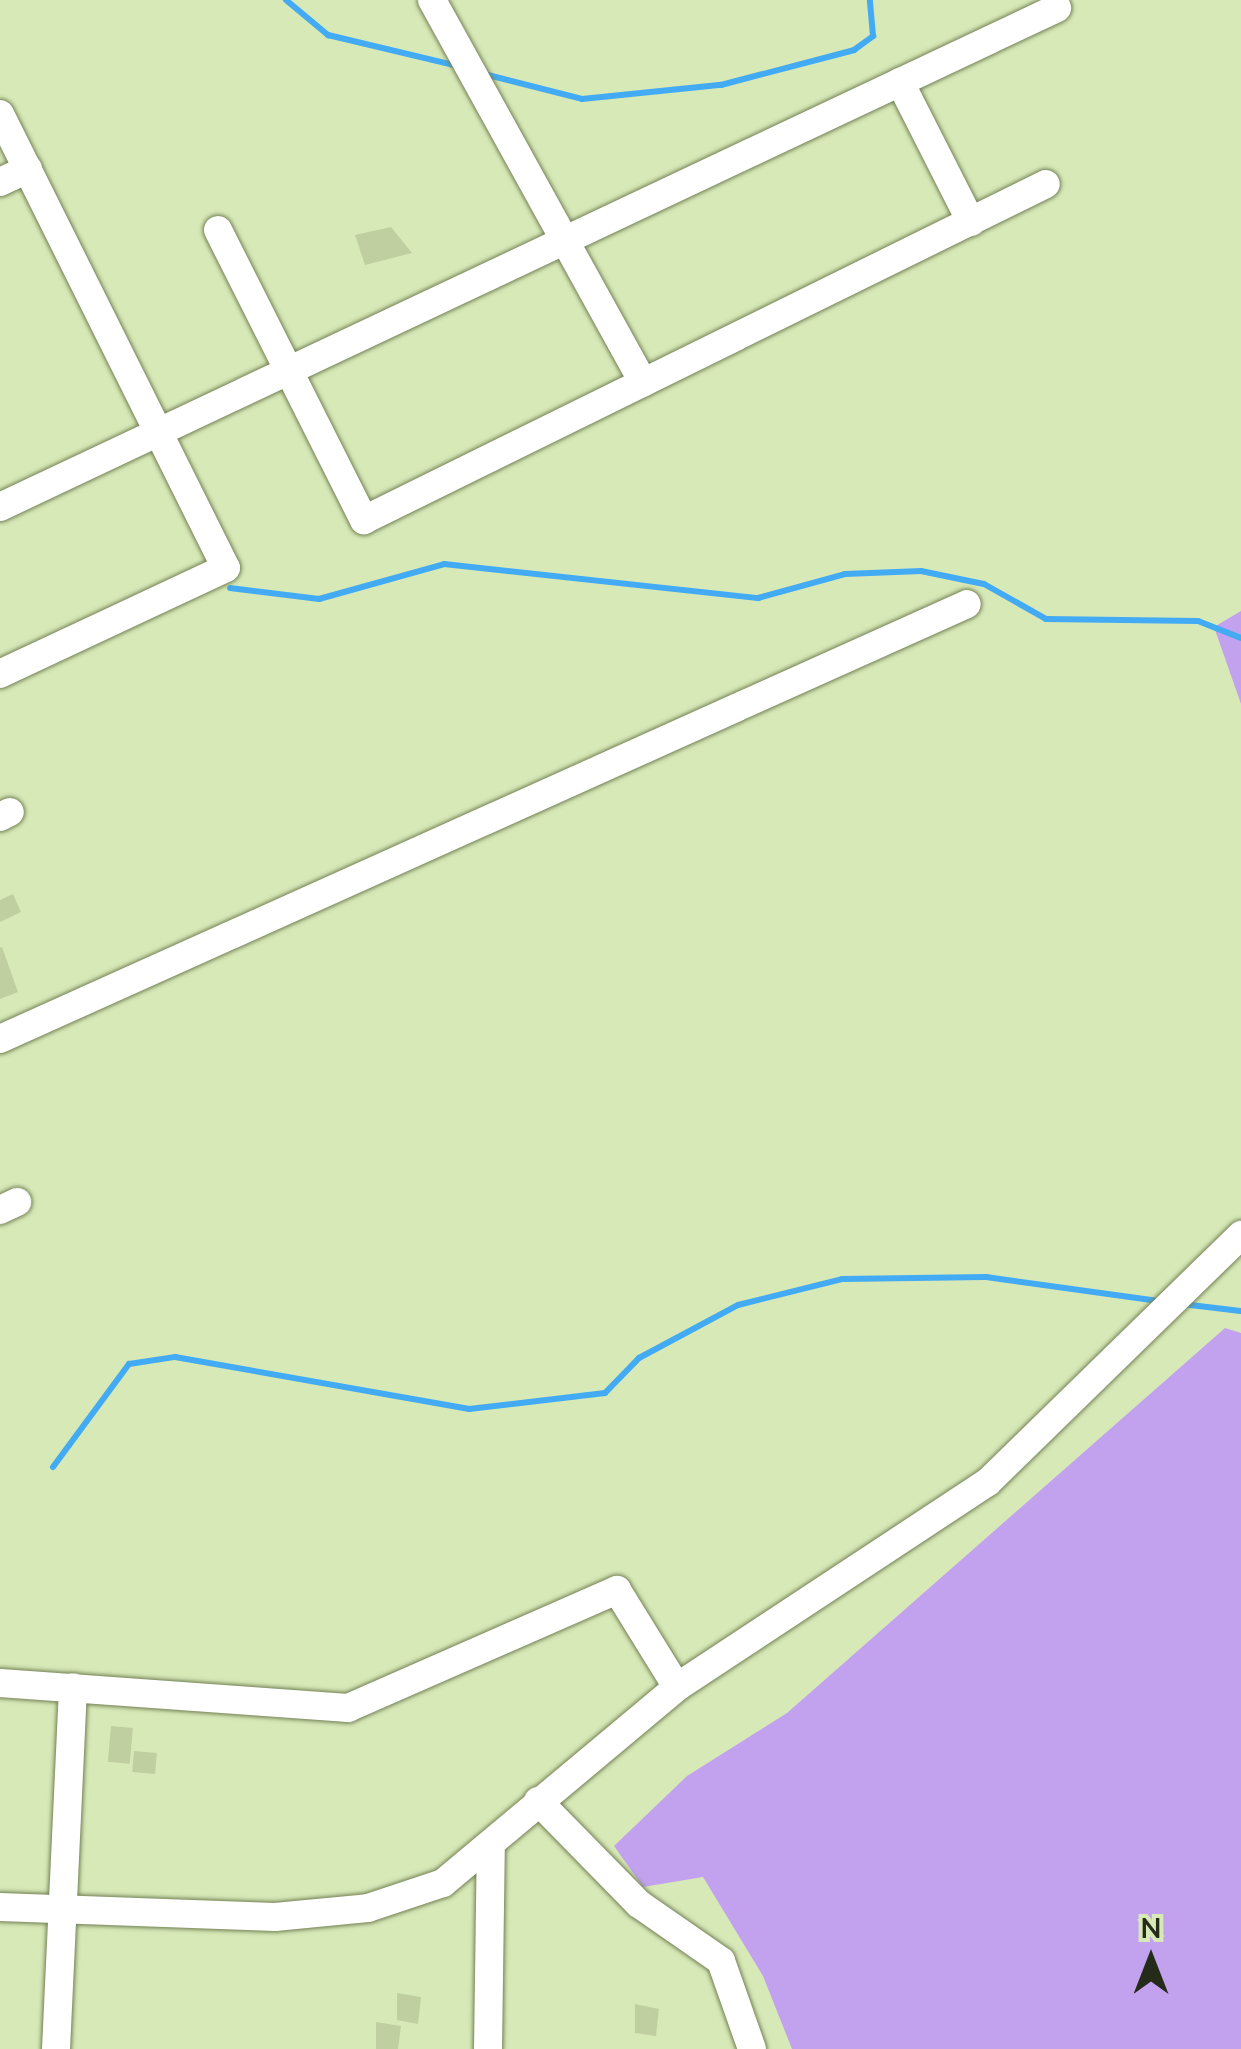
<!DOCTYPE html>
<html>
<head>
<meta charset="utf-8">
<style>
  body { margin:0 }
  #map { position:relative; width:1241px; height:2049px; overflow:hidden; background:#d8e9b8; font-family:"Nunito Sans",sans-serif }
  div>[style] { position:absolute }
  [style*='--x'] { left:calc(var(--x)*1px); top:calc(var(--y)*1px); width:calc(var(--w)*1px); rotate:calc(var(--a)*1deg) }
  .green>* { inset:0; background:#c2a2ee }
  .stream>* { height:6px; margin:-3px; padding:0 3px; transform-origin:3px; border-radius:3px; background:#42abf4 }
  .building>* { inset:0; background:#bfcfa0; transform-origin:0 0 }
  .roads { filter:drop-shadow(0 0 2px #738155) drop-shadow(0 0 2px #738155) }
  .minor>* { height:28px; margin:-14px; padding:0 14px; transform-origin:14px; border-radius:14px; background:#fff }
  span { translate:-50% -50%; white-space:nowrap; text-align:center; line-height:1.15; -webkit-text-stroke:9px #d8e9b8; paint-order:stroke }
  .north { position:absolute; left:1101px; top:1909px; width:100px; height:100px; -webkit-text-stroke:8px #d8e9b8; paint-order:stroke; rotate:0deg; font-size:28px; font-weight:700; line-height:40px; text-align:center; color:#252b19 }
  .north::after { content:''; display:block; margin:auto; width:35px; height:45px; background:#252b19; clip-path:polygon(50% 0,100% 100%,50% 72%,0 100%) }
</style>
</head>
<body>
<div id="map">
  <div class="green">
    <div style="clip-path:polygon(1241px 611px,1241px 704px,1214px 627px)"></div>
    <div style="clip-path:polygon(1225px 1328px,1241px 1333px,1241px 2049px,792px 2049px,763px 1976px,703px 1877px,643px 1887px,614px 1846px,687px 1776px,787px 1713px)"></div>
  </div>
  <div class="stream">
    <div style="--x:286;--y:0;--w:55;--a:39.8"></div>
    <div style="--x:328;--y:35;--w:134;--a:13.4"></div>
    <div style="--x:484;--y:74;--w:101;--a:14.3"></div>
    <div style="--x:582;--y:99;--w:140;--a:-5.8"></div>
    <div style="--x:721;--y:85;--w:138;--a:-14.7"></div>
    <div style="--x:854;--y:50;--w:24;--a:-36"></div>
    <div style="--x:873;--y:36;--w:36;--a:-95"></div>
    <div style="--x:230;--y:588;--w:90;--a:7"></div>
    <div style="--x:319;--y:599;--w:130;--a:-15.6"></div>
    <div style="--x:444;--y:564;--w:316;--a:6.2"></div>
    <div style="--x:758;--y:598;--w:90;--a:-15.4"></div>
    <div style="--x:845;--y:574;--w:76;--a:-2.3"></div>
    <div style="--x:921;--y:571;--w:64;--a:11.7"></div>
    <div style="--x:984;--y:584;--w:71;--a:29.4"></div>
    <div style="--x:1046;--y:619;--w:152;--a:0.8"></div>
    <div style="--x:1198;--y:621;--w:46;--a:21.6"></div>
    <div style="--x:1182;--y:1304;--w:59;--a:6.8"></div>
    <div style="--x:53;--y:1467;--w:128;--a:-53.6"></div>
    <div style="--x:129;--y:1364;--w:47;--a:-8.7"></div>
    <div style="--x:175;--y:1357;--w:299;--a:10"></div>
    <div style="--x:469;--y:1409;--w:137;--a:-6.7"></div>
    <div style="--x:605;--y:1393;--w:49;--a:-45.8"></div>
    <div style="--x:639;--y:1358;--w:112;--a:-28.2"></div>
    <div style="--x:738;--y:1305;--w:107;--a:-14"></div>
    <div style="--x:842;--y:1279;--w:144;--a:-0.8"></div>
    <div style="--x:986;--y:1277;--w:176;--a:7.9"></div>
  </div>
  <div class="building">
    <div style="clip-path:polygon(391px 227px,412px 253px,365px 265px,355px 235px)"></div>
    <div style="clip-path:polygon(13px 894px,21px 912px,0 922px,0 900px)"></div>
    <div style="clip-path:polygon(2px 947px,18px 992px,0 999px,0 948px)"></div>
    <div style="left:111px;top:1726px;width:22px;height:36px;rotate:5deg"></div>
    <div style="left:134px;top:1751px;width:23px;height:21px;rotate:5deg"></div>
    <div style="clip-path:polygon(397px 1993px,421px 1997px,418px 2024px,397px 2020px)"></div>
    <div style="clip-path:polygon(635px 2004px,659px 2009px,656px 2036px,635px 2033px)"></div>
    <div style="clip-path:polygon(376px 2022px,401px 2026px,398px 2049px,376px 2049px)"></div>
  </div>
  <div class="roads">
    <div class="minor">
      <div style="--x:432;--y:0;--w:437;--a:61.1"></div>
      <div style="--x:900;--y:82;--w:157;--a:63.1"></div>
      <div style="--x:0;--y:114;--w:507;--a:63.54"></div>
      <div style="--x:226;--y:568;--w:250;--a:154.9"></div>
      <div style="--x:0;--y:182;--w:31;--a:-25"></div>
      <div style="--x:218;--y:230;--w:325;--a:63.3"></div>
      <div style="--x:364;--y:520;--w:760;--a:-26.23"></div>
      <div style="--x:0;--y:507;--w:1169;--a:-25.27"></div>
      <div style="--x:0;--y:817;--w:11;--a:-27"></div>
      <div style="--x:0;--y:1039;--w:1060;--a:-24.22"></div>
      <div style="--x:0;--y:1210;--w:19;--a:-25"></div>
      <div style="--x:0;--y:1683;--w:349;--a:4.1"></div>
      <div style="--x:348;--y:1708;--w:294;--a:-23.7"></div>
      <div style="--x:617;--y:1590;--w:114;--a:58.3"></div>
      <div style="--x:538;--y:1801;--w:144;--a:45.6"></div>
      <div style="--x:639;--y:1904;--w:100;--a:34.8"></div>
      <div style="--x:721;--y:1961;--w:93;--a:70.6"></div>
      <div style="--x:0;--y:1907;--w:275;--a:2.1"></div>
      <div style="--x:275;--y:1917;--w:93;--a:-5.5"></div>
      <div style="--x:368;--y:1908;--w:79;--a:-18.4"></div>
      <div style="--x:443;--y:1883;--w:305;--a:-39.9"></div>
      <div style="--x:677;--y:1687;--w:372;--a:-33.4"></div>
      <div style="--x:988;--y:1482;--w:354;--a:-44.3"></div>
      <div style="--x:56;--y:2049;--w:362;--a:-87.3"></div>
      <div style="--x:488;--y:2049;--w:203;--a:-89.2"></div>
    </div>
  </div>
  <div class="north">N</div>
</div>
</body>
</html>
